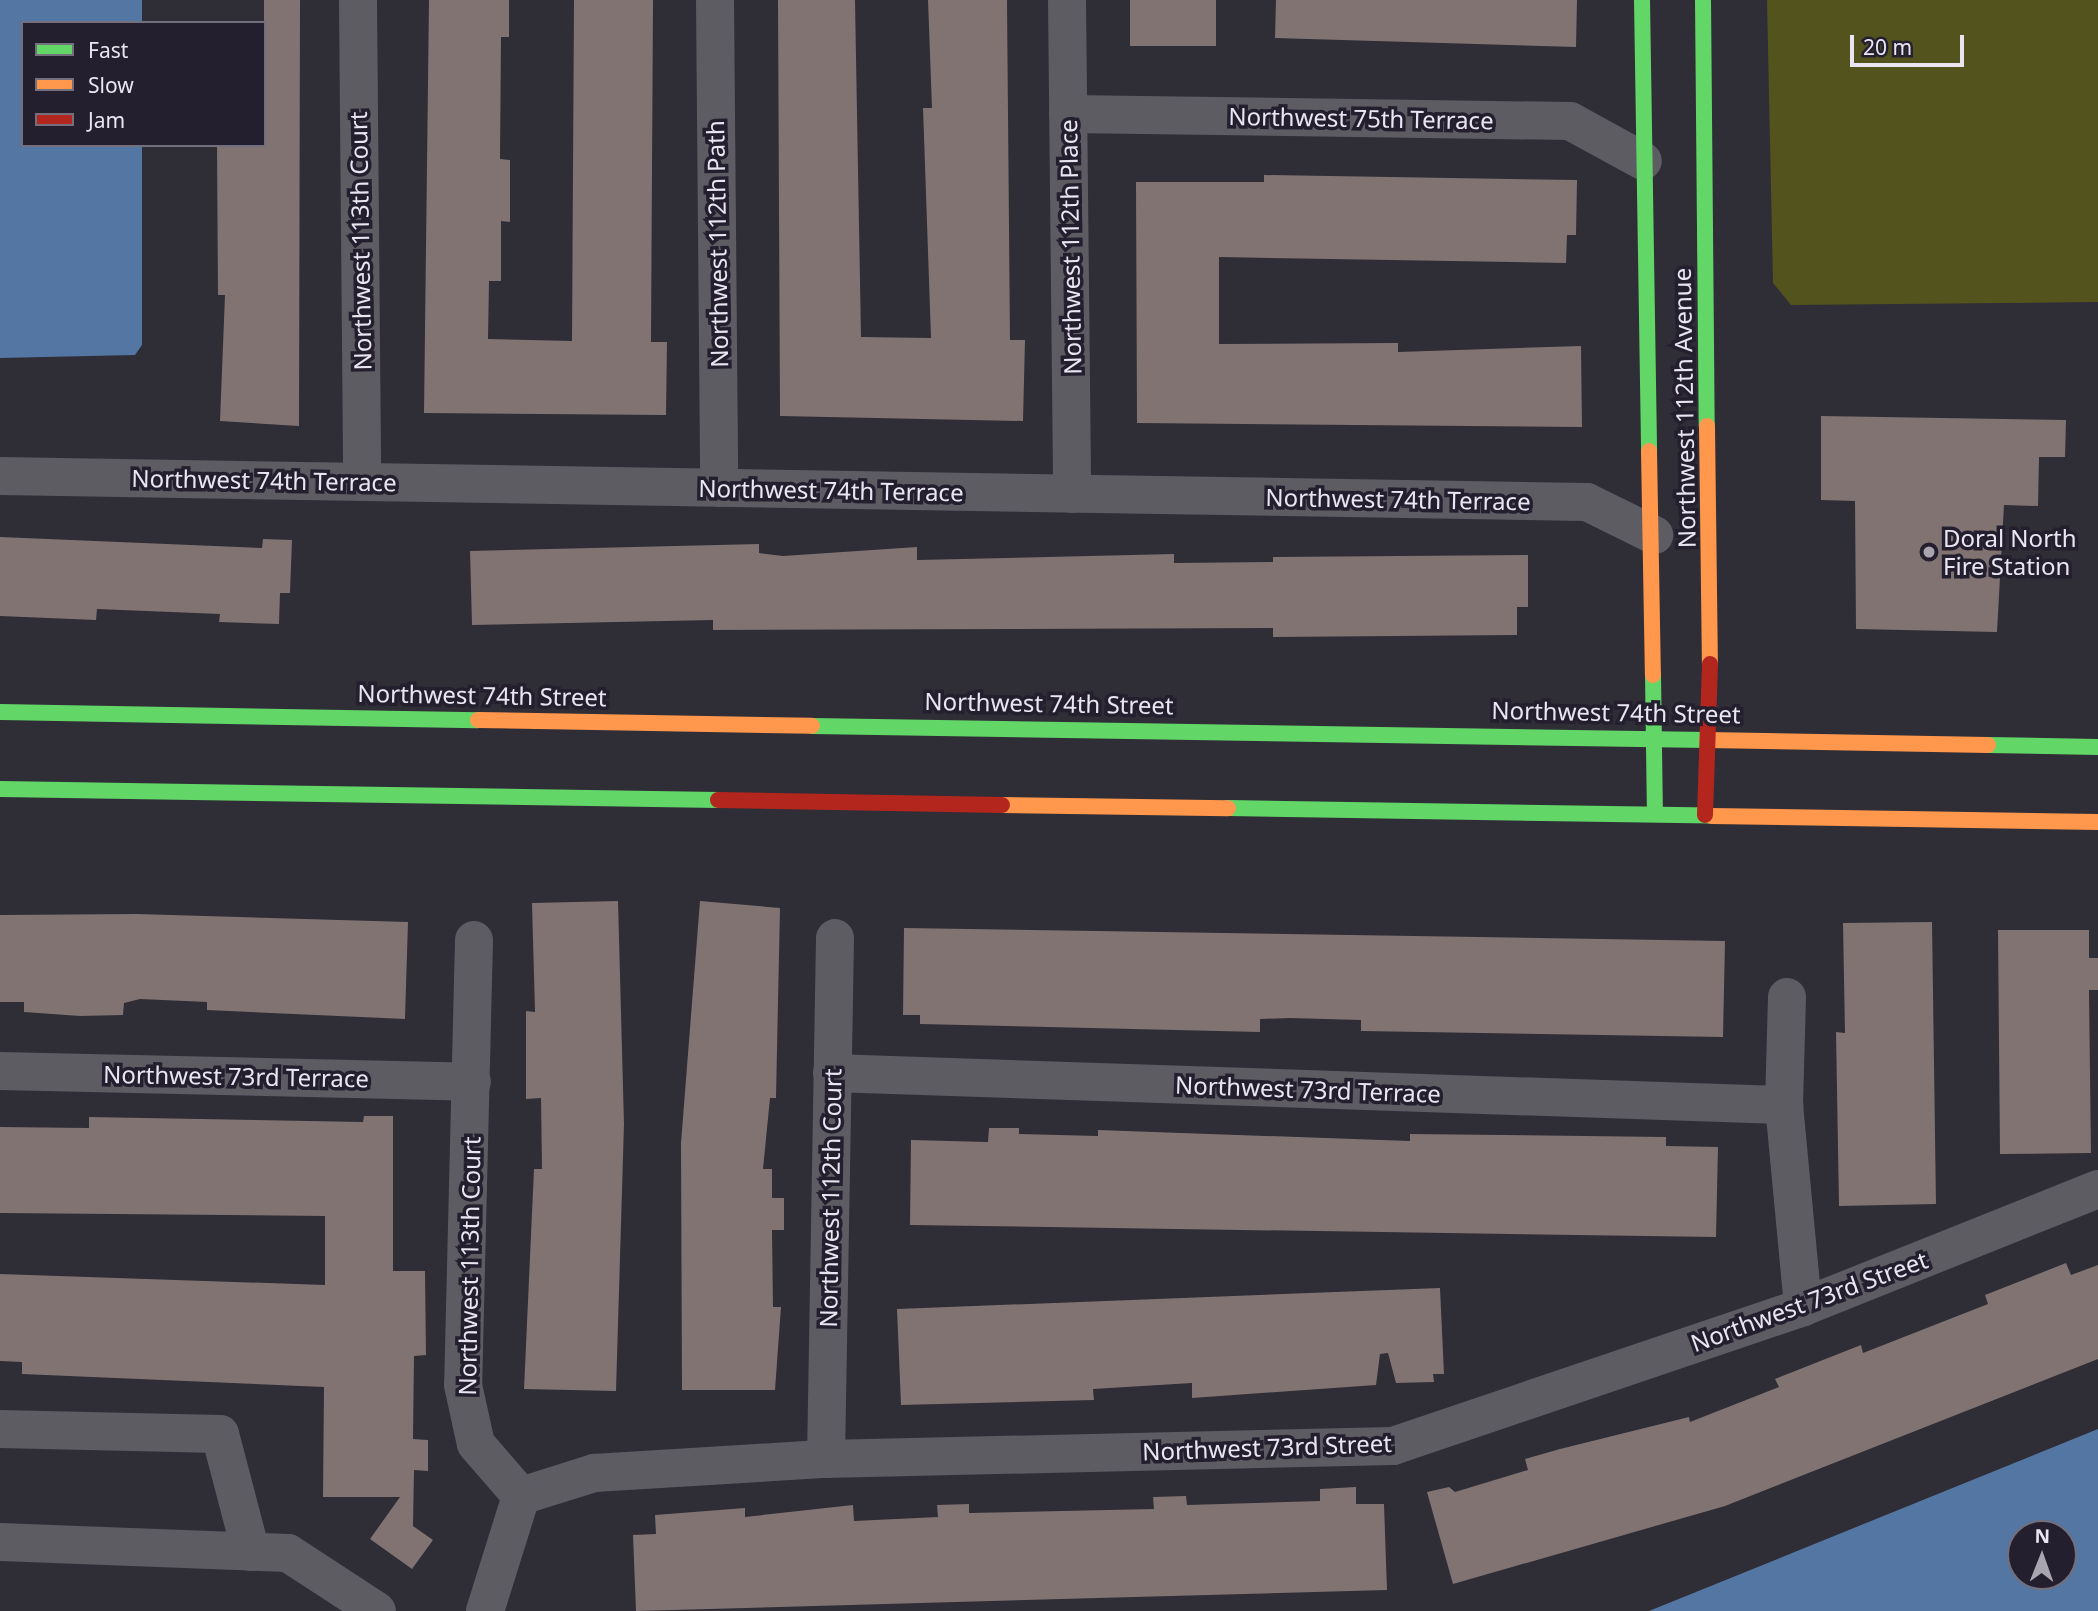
<!DOCTYPE html>
<html>
<head>
<meta charset="utf-8">
<style>
  body { margin:0 }
  #map { position:relative; width:2098px; height:1611px; overflow:hidden; background:#2f2d36; font-family:"Noto Sans",sans-serif }
  div>[style] { position:absolute }
  [style*='--x'] { left:calc(var(--x)*1px); top:calc(var(--y)*1px); width:calc(var(--w)*1px); rotate:calc(var(--a)*1deg) }
  .green>* { inset:0; background:#52531d }
  .water>* { inset:0; background:#5476a2 }
  .building>* { inset:0; background:#807372; transform-origin:0 0 }
  .street>* { height:38px; margin:-19px; padding:0 19px; transform-origin:19px; border-radius:19px; background:#5e5c63 }
  .fast>* { height:16px; margin:-8px; padding:0 8px; transform-origin:8px; border-radius:8px; background:#63d668 }
  .slow>* { height:16px; margin:-8px; padding:0 8px; transform-origin:8px; border-radius:8px; background:#ff974d }
  .jam>* { height:16px; margin:-8px; padding:0 8px; transform-origin:8px; border-radius:8px; background:#b3261e }
  .dots>* { width:19px; height:19px; translate:-50% -50%; box-sizing:border-box; border:4px solid #241f2f; border-radius:50% }
  span { translate:-50% -50%; white-space:nowrap; text-align:center; line-height:1.15; -webkit-text-stroke:7px #241f2f; paint-order:stroke }
  .street-label { font-size:24px; color:#e9e6f1 }
  .poi-label { font-size:24px; color:#e9e6f1 }
  .left { translate:0 -50%; text-align:left }
  .legend { position:absolute; left:21px; top:21px; width:245px; height:126px; box-sizing:border-box; background:#241f2f; border:2px solid #736f7d; margin:0; padding:9px 12px; list-style:none; font-size:21px; color:#e9e6f1 }
  .legend li { display:flex; align-items:center; gap:14px; height:35px }
  .legend b { width:35px; border:2px solid #736f7d }
  .north { position:absolute; left:2007px; top:1520px; width:70px; height:70px; box-sizing:border-box; background:#241f2f; border:2px solid #736f7d; border-radius:50%; rotate:1deg; font-size:19px; font-weight:700; line-height:28px; text-align:center; color:#e9e6f1 }
  .north::after { content:''; display:block; margin:auto; width:24px; height:32px; background:#a8a5b0; clip-path:polygon(50% 0,100% 100%,50% 72%,0 100%) }
  .scale { position:absolute; left:1850px; top:35px; width:114px; height:32px; box-sizing:border-box; border:4px solid #e9e6f1; border-top:0; padding-left:9px; font-size:21px; line-height:24px; white-space:nowrap; color:#e9e6f1; -webkit-text-stroke:5px #241f2f; paint-order:stroke }
</style>
</head>
<body>
<div id="map">
  <div class="green">
    <div style="clip-path:polygon(1767px 0,2098px 0,2098px 302px,1791px 305px,1773px 283px)"></div>
  </div>
  <div class="water">
    <div style="clip-path:polygon(0 0,142px 0,142px 23px,23px 23px,23px 145px,142px 145px,142px 345px,135px 355px,0 358px)"></div>
    <div style="clip-path:polygon(evenodd,2098px 1429px,2098px 1611px,1649px 1611px,2098px 1429px,2021px 1534px,2063px 1534px,2063px 1576px,2021px 1576px,2021px 1534px)"></div>
  </div>
  <div class="building">
    <div style="clip-path:polygon(264px 0,300px 0,299px 426px,220px 421px,225px 295px,218px 295px,217px 145px,264px 145px)"></div>
    <div style="clip-path:polygon(429px 0,509px 0,509px 37px,501px 37px,500px 159px,510px 160px,510px 222px,501px 221px,501px 281px,489px 281px,488px 339px,572px 341px,574px 0,653px 0,651px 342px,667px 342px,666px 415px,424px 413px)"></div>
    <div style="clip-path:polygon(778px 0,855px 0,861px 337px,931px 338px,923px 108px,932px 108px,928px 0,1007px 0,1010px 340px,1025px 340px,1023px 421px,780px 416px)"></div>
    <div style="left:1130px;top:0;width:86px;height:46px"></div>
    <div style="clip-path:polygon(1276px 0,1577px 0,1576px 47px,1275px 38px)"></div>
    <div style="clip-path:polygon(1264px 175px,1577px 180px,1576px 235px,1567px 235px,1566px 263px,1219px 257px,1219px 344px,1398px 343px,1398px 352px,1581px 346px,1582px 427px,1137px 423px,1136px 182px,1264px 182px)"></div>
    <div style="clip-path:polygon(1821px 416px,2066px 420px,2065px 457px,2039px 457px,2038px 506px,2004px 505px,1997px 632px,1856px 629px,1855px 501px,1821px 500px)"></div>
    <div style="clip-path:polygon(0 537px,262px 548px,263px 539px,292px 540px,290px 593px,280px 593px,279px 624px,219px 622px,220px 614px,97px 609px,96px 620px,0 616px)"></div>
    <div style="clip-path:polygon(759px 544px,759px 553px,783px 556px,917px 547px,917px 560px,1174px 554px,1174px 563px,1273px 562px,1273px 557px,1528px 555px,1528px 607px,1517px 607px,1517px 635px,1273px 637px,1273px 628px,713px 630px,713px 620px,472px 625px,470px 551px)"></div>
    <div style="clip-path:polygon(618px 901px,624px 1124px,616px 1391px,524px 1389px,534px 1169px,542px 1169px,541px 1098px,526px 1099px,526px 1011px,535px 1012px,532px 903px)"></div>
    <div style="clip-path:polygon(700px 901px,780px 908px,776px 1098px,770px 1098px,763px 1169px,772px 1169px,772px 1198px,784px 1198px,784px 1230px,772px 1230px,773px 1307px,781px 1307px,775px 1390px,682px 1390px,681px 1143px)"></div>
    <div style="clip-path:polygon(137px 914px,408px 922px,405px 1019px,207px 1010px,207px 1002px,140px 999px,124px 1003px,123px 1015px,80px 1016px,24px 1012px,24px 1002px,0 1002px,0 915px)"></div>
    <div style="clip-path:polygon(1932px 922px,1936px 1204px,1839px 1206px,1836px 1032px,1845px 1033px,1843px 923px)"></div>
    <div style="clip-path:polygon(904px 928px,1725px 941px,1723px 1037px,1361px 1031px,1361px 1020px,1290px 1018px,1260px 1019px,1260px 1032px,920px 1024px,920px 1015px,903px 1015px)"></div>
    <div style="clip-path:polygon(1998px 930px,2089px 930px,2089px 958px,2098px 958px,2098px 990px,2089px 990px,2091px 1153px,2000px 1154px)"></div>
    <div style="clip-path:polygon(364px 1116px,393px 1116px,393px 1271px,425px 1271px,426px 1355px,414px 1356px,413px 1439px,428px 1440px,428px 1471px,414px 1470px,413px 1526px,433px 1540px,412px 1569px,370px 1539px,400px 1497px,323px 1497px,324px 1387px,22px 1374px,22px 1362px,0 1361px,0 1274px,325px 1285px,325px 1216px,0 1213px,0 1127px,89px 1128px,89px 1117px,363px 1122px)"></div>
    <div style="clip-path:polygon(989px 1128px,1019px 1128px,1019px 1134px,1098px 1136px,1098px 1130px,1410px 1141px,1410px 1134px,1666px 1137px,1666px 1146px,1718px 1147px,1716px 1237px,910px 1225px,911px 1140px,988px 1142px)"></div>
    <div style="clip-path:polygon(2066px 1263px,2071px 1275px,2098px 1265px,2098px 1359px,1725px 1506px,1453px 1584px,1427px 1492px,1449px 1487px,1455px 1492px,1528px 1470px,1525px 1459px,1560px 1449px,1689px 1417px,1690px 1422px,1779px 1387px,1775px 1379px,1828px 1358px,1861px 1345px,1863px 1353px,1988px 1304px,1985px 1295px)"></div>
    <div style="clip-path:polygon(1440px 1288px,1444px 1374px,1433px 1374px,1434px 1382px,1396px 1383px,1388px 1353px,1380px 1354px,1376px 1385px,1192px 1398px,1192px 1383px,1093px 1389px,1094px 1400px,901px 1405px,897px 1309px)"></div>
    <div style="clip-path:polygon(1356px 1487px,1356px 1504px,1384px 1504px,1387px 1590px,636px 1611px,633px 1535px,656px 1534px,655px 1515px,745px 1508px,745px 1517px,853px 1505px,854px 1521px,938px 1517px,937px 1505px,969px 1504px,969px 1513px,1154px 1509px,1153px 1497px,1186px 1496px,1187px 1505px,1320px 1501px,1320px 1489px)"></div>
  </div>
  <div class="street">
    <div style="--x:358;--y:0;--w:482;--a:89.5"></div>
    <div style="--x:715;--y:0;--w:488;--a:89.5"></div>
    <div style="--x:1067;--y:0;--w:494;--a:89.4"></div>
    <div style="--x:1068;--y:114;--w:502;--a:0.8"></div>
    <div style="--x:1570;--y:121;--w:83;--a:28.7"></div>
    <div style="--x:0;--y:476;--w:1587;--a:0.94"></div>
    <div style="--x:1587;--y:502;--w:75;--a:26.2"></div>
    <div style="--x:474;--y:940;--w:445;--a:91.4"></div>
    <div style="--x:463;--y:1385;--w:60;--a:77.6"></div>
    <div style="--x:476;--y:1444;--w:69;--a:49.1"></div>
    <div style="--x:1787;--y:997;--w:108;--a:91.6"></div>
    <div style="--x:1784;--y:1105;--w:203;--a:84.6"></div>
    <div style="--x:0;--y:1071;--w:472;--a:1.3"></div>
    <div style="--x:832;--y:1073;--w:953;--a:1.93"></div>
    <div style="--x:0;--y:1429;--w:220;--a:1.3"></div>
    <div style="--x:220;--y:1434;--w:122;--a:75.3"></div>
    <div style="--x:826;--y:1459;--w:521;--a:-89.01"></div>
    <div style="--x:521;--y:1496;--w:77;--a:-17.5"></div>
    <div style="--x:594;--y:1473;--w:232;--a:-3.5"></div>
    <div style="--x:826;--y:1459;--w:567;--a:-1.31"></div>
    <div style="--x:1393;--y:1446;--w:433;--a:-18.7"></div>
    <div style="--x:1803;--y:1307;--w:318;--a:-21.8"></div>
    <div style="--x:0;--y:1542;--w:288;--a:2.2"></div>
    <div style="--x:288;--y:1553;--w:106;--a:33.1"></div>
    <div style="--x:485;--y:1611;--w:121;--a:-72.6"></div>
  </div>
  <div class="fast">
    <div style="--x:1642;--y:0;--w:451;--a:89.1"></div>
    <div style="--x:1703;--y:0;--w:426;--a:89.5"></div>
    <div style="--x:1653;--y:675;--w:139;--a:89.2"></div>
    <div style="--x:0;--y:712;--w:478;--a:1"></div>
    <div style="--x:812;--y:726;--w:895;--a:0.9"></div>
    <div style="--x:1988;--y:745;--w:110;--a:1"></div>
    <div style="--x:0;--y:789;--w:718;--a:0.88"></div>
    <div style="--x:1228;--y:808;--w:483;--a:0.9"></div>
  </div>
  <div class="slow">
    <div style="--x:1707;--y:426;--w:238;--a:89.3"></div>
    <div style="--x:1649;--y:451;--w:224;--a:89"></div>
    <div style="--x:478;--y:720;--w:334;--a:1"></div>
    <div style="--x:1707;--y:740;--w:281;--a:1"></div>
    <div style="--x:1002;--y:805;--w:226;--a:0.8"></div>
    <div style="--x:1711;--y:816;--w:387;--a:0.9"></div>
  </div>
  <div class="jam">
    <div style="--x:718;--y:800;--w:284;--a:1"></div>
    <div style="--x:1705;--y:815;--w:151;--a:-88.1"></div>
  </div>
  <div class="dots">
    <div style="left:1929px;top:552px;background:#a8a5b0"></div>
  </div>
  <div class="street-label">
    <span style="left:1361px;top:118px;rotate:1deg">Northwest 75th Terrace</span>
    <span style="left:360px;top:241px;rotate:-91deg">Northwest 113th Court</span>
    <span style="left:717px;top:244px;rotate:-91deg">Northwest 112th Path</span>
    <span style="left:1070px;top:247px;rotate:-91deg">Northwest 112th Place</span>
    <span style="left:1684px;top:408px;rotate:-91deg">Northwest 112th Avenue</span>
    <span style="left:264px;top:480px;rotate:1deg">Northwest 74th Terrace</span>
    <span style="left:831px;top:490px;rotate:1deg">Northwest 74th Terrace</span>
    <span style="left:1398px;top:499px;rotate:1deg">Northwest 74th Terrace</span>
    <span style="left:482px;top:695px;rotate:1deg">Northwest 74th Street</span>
    <span style="left:1049px;top:703px;rotate:1deg">Northwest 74th Street</span>
    <span style="left:1616px;top:712px;rotate:1deg">Northwest 74th Street</span>
    <span style="left:236px;top:1076px;rotate:1deg">Northwest 73rd Terrace</span>
    <span style="left:1308px;top:1089px;rotate:2deg">Northwest 73rd Terrace</span>
    <span style="left:830px;top:1198px;rotate:-89deg">Northwest 112th Court</span>
    <span style="left:469px;top:1266px;rotate:-89deg">Northwest 113th Court</span>
    <span style="left:1809px;top:1301px;rotate:-20deg">Northwest 73rd Street</span>
    <span style="left:1267px;top:1447px;rotate:-2deg">Northwest 73rd Street</span>
  </div>
  <div class="poi-label">
    <span class="left" style="left:1943px;top:552px">Doral North<br>Fire Station</span>
  </div>
  <ul class="legend">
  <li><b style="height:9px;background:#63d668"></b>Fast</li>
  <li><b style="height:9px;background:#ff974d"></b>Slow</li>
  <li><b style="height:9px;background:#b3261e"></b>Jam</li>
  </ul>
  <div class="north">N</div>
  <div class="scale">20 m</div>
</div>
</body>
</html>
